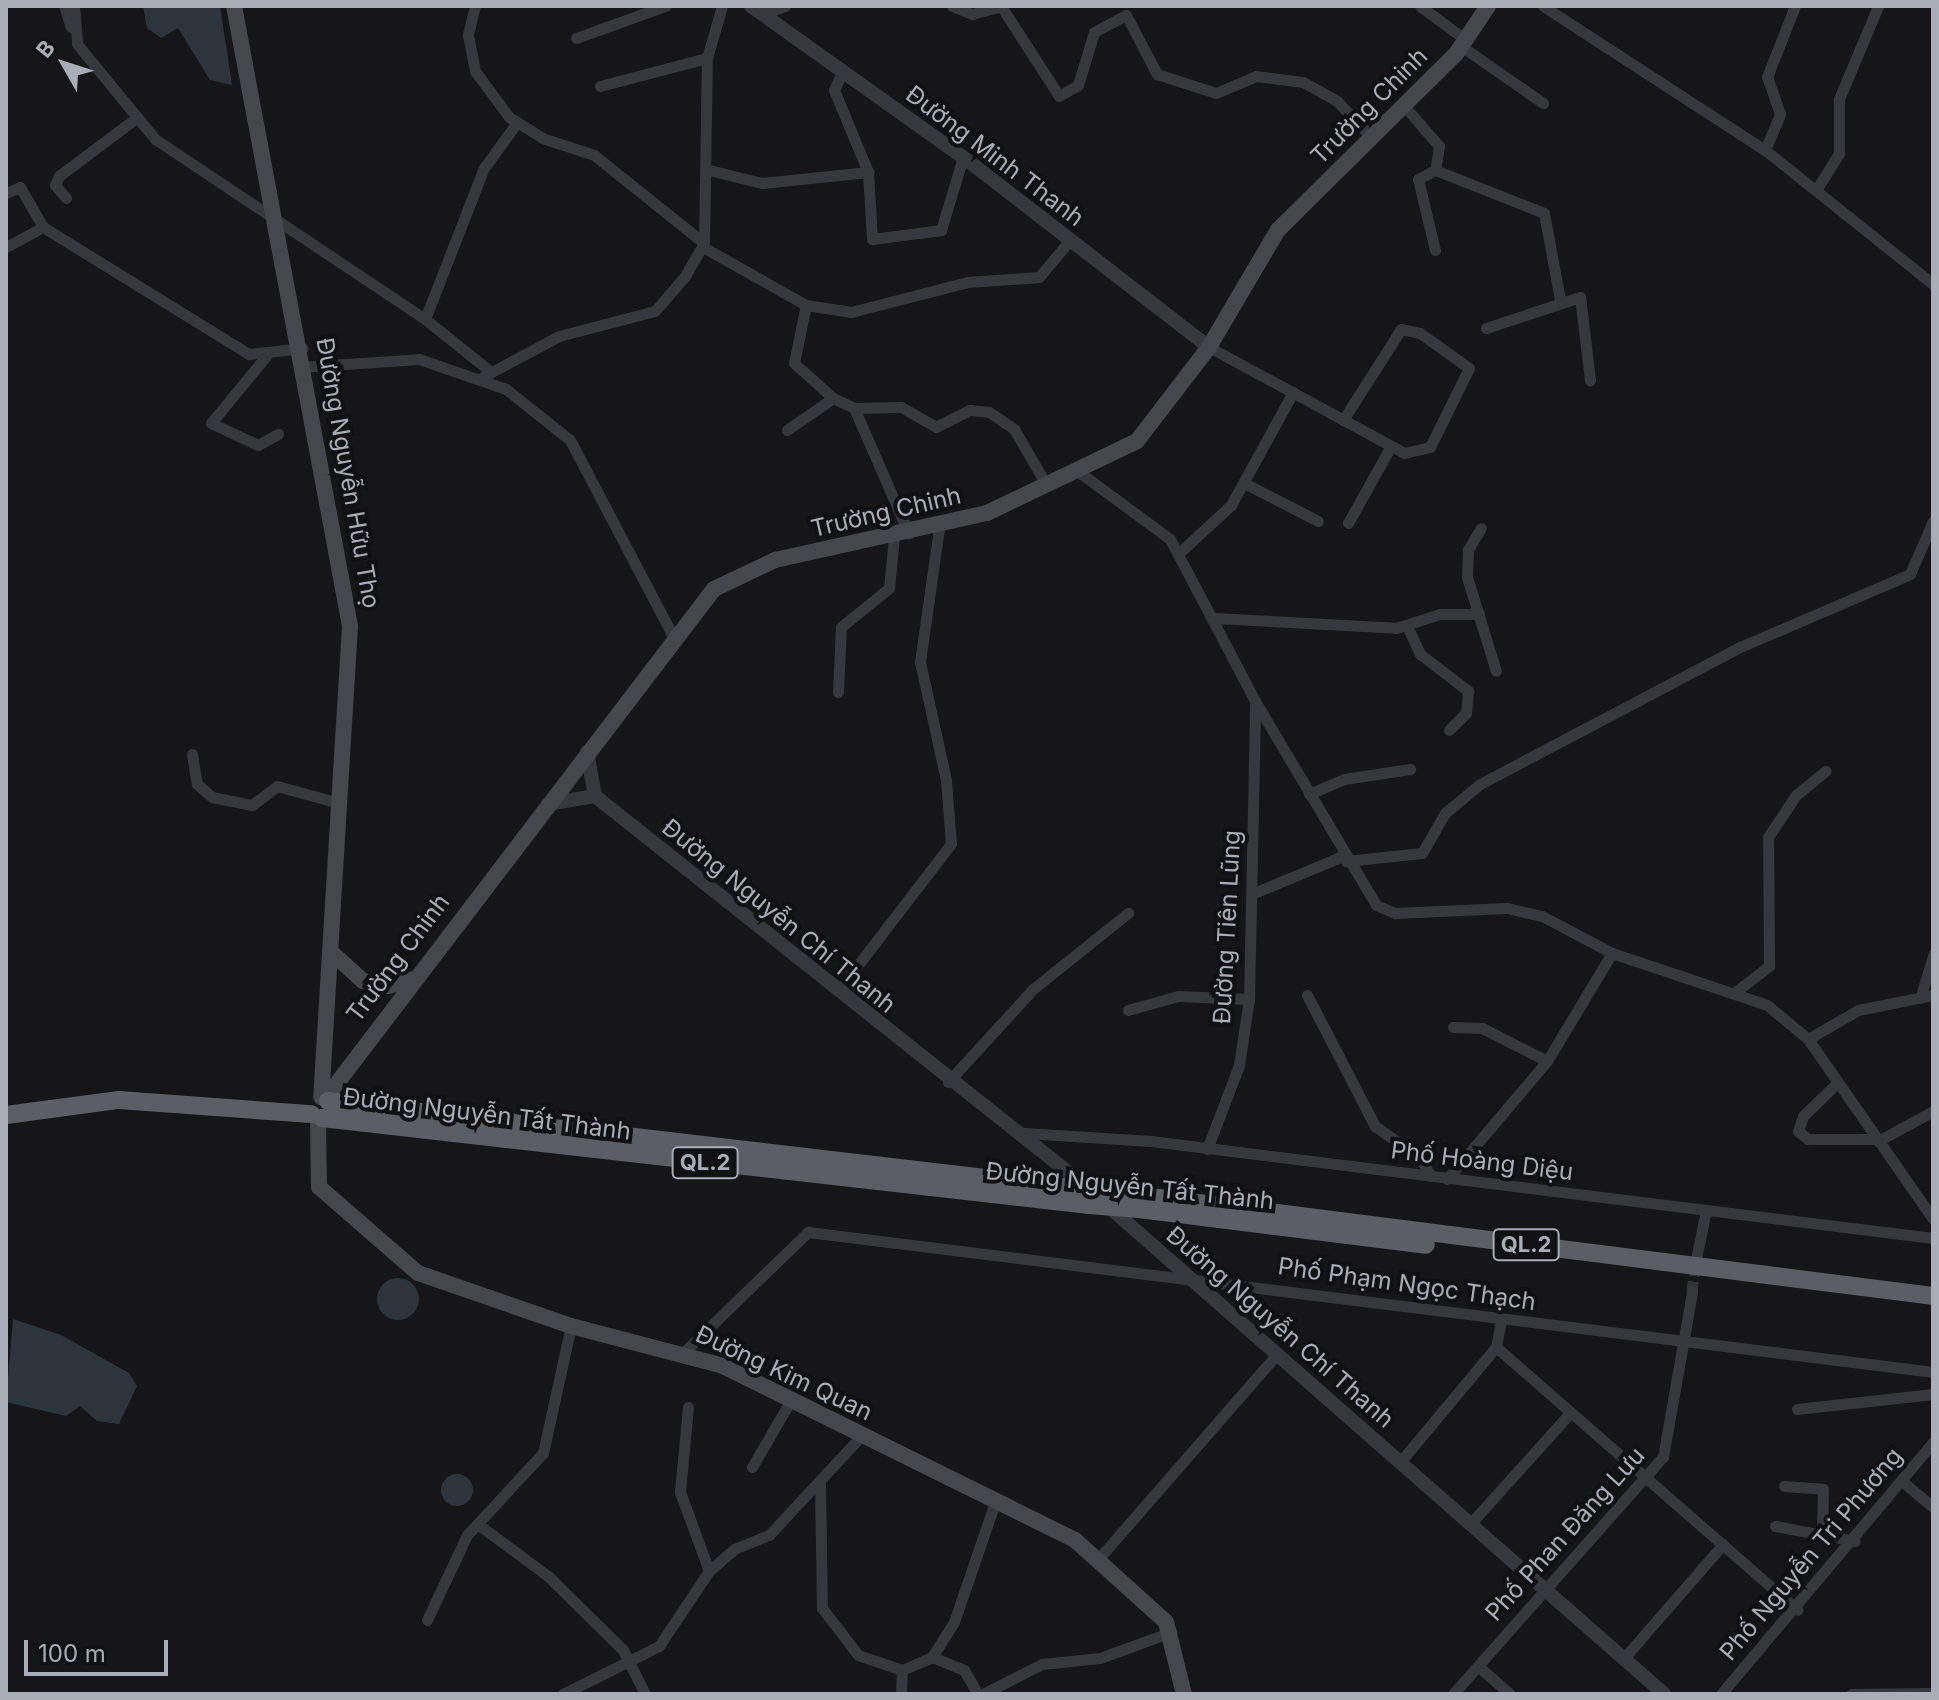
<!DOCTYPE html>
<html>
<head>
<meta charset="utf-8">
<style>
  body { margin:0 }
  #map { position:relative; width:1939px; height:1700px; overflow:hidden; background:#161618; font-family:Inter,sans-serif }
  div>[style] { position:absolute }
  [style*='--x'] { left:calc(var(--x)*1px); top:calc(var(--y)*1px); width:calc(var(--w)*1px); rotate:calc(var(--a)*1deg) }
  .water>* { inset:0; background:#2c353c }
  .round { border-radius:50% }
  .minor-tunnel>* { height:11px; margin-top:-5.5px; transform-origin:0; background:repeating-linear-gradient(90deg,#333438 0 11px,transparent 0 16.5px) }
  .minor>* { height:11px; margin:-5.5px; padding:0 5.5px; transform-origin:5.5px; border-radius:5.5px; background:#37383d }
  .tertiary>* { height:14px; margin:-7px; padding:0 7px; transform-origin:7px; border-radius:7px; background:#37383d }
  .secondary>* { height:16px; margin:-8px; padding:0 8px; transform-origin:8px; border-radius:8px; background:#45474d }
  .trunk>* { height:18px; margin:-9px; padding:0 9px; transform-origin:9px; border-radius:9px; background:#5b5e65 }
  .trunk-bridge>* { height:18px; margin:-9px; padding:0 9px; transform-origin:9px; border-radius:9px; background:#5b5e65 }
  span { translate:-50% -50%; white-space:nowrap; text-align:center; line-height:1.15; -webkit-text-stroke:8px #111113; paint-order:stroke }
  .shield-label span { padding:2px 6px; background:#111113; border:2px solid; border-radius:6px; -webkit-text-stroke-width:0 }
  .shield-label { font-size:22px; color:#a8adb8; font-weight:700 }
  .street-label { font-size:24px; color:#a8adb8 }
  .frame { position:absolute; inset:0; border:8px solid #a8adb8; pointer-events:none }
  .north { position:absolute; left:24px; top:24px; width:80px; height:80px; -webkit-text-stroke:6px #111113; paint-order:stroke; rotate:309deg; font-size:22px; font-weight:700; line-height:32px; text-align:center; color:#a8adb8 }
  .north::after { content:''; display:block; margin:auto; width:28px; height:36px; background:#a8adb8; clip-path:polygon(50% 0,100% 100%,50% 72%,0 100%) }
  .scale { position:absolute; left:24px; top:1640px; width:144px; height:36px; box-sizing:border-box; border:4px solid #a8adb8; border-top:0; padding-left:10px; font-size:24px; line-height:28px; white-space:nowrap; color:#a8adb8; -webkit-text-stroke:6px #111113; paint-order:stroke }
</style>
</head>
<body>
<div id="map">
  <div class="water">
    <div style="clip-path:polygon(143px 6px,220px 6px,232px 85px,210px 80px,178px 28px,161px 38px,147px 28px)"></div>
    <div class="round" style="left:377px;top:1278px;width:42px;height:42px"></div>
    <div style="clip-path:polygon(13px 1319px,61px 1335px,129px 1373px,137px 1386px,119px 1424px,97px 1421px,80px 1406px,66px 1416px,6px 1402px)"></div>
    <div class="round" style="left:441px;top:1474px;width:32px;height:32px"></div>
  </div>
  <div class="minor-tunnel">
    <div style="--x:1692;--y:1292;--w:32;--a:-83"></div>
  </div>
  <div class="minor">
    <div style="--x:64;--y:6;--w:22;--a:72"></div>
    <div style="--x:74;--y:6;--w:38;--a:85"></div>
    <div style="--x:77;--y:44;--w:123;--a:50.6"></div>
    <div style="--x:155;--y:139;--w:324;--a:33.7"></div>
    <div style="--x:475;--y:6;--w:30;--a:104"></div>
    <div style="--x:468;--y:35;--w:37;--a:79"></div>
    <div style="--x:475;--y:71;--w:57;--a:53.5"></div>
    <div style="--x:509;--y:117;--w:39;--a:32"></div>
    <div style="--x:542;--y:138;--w:55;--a:18.1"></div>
    <div style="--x:594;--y:155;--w:141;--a:38.7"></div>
    <div style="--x:952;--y:6;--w:22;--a:22"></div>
    <div style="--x:972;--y:14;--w:31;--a:-15"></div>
    <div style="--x:1001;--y:6;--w:107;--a:57.2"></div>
    <div style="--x:1059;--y:96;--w:22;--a:-30"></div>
    <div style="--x:1078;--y:85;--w:55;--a:-73.2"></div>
    <div style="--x:1094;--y:32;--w:36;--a:-28"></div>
    <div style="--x:1126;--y:15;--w:67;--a:62.3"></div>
    <div style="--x:1157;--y:74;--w:62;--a:17.9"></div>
    <div style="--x:1216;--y:93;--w:43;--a:-23"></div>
    <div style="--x:1256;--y:76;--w:47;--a:7.3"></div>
    <div style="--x:1303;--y:82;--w:39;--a:29"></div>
    <div style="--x:1337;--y:101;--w:52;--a:46.5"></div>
    <div style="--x:1420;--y:6;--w:57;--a:36.5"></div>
    <div style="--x:1543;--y:6;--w:265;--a:33"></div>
    <div style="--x:1765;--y:150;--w:215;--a:38.6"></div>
    <div style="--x:763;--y:14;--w:23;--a:-20"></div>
    <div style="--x:576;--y:38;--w:95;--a:-19.8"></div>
    <div style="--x:1461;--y:46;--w:100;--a:34.8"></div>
    <div style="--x:843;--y:70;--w:22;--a:114"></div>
    <div style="--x:834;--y:90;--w:89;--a:67.5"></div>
    <div style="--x:868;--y:172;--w:67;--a:86.6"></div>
    <div style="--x:872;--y:239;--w:70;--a:-7.4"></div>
    <div style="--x:941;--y:230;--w:76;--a:-73.2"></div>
    <div style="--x:600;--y:86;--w:111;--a:-14.7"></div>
    <div style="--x:1405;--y:107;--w:52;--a:48.9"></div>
    <div style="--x:1439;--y:146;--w:24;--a:99"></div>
    <div style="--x:1765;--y:150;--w:39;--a:-67"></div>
    <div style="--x:1780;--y:114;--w:39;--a:-109"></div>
    <div style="--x:1767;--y:77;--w:76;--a:-68.5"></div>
    <div style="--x:705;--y:169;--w:59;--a:13.8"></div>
    <div style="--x:762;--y:183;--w:107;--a:-5.9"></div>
    <div style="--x:1818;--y:187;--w:40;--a:-58"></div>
    <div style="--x:1839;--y:153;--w:54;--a:-90"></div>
    <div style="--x:1839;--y:99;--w:101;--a:-67.2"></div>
    <div style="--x:6;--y:193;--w:15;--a:-23"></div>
    <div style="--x:20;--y:187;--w:46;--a:60.1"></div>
    <div style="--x:66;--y:198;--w:17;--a:-130"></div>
    <div style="--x:55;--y:185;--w:10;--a:-66"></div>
    <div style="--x:59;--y:176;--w:95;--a:-36.9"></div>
    <div style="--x:6;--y:247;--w:42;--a:-28.4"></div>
    <div style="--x:43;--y:227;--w:242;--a:31.7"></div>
    <div style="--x:249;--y:354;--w:54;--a:-6.3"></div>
    <div style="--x:703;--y:247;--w:118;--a:29.4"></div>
    <div style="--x:806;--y:305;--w:46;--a:8.8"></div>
    <div style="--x:851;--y:312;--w:121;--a:-14.4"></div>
    <div style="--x:968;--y:282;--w:71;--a:-4"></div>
    <div style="--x:1039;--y:277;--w:48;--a:-50"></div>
    <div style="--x:1435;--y:250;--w:73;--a:-103.5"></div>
    <div style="--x:1418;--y:179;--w:19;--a:-28"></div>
    <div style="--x:1435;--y:170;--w:117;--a:21.5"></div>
    <div style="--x:1544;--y:213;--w:87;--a:79.5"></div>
    <div style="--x:806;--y:305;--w:59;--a:101.7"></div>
    <div style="--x:794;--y:363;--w:52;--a:41.9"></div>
    <div style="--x:833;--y:398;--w:23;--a:25"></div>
    <div style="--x:854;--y:408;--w:47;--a:-1.2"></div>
    <div style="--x:901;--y:407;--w:40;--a:29.7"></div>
    <div style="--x:936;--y:427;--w:38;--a:-27"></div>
    <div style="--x:970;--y:410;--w:19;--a:6"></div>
    <div style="--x:989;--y:412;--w:30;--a:34"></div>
    <div style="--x:1014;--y:429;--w:66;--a:59.9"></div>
    <div style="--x:1486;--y:328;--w:99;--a:-18.3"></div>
    <div style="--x:1580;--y:297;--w:84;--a:83.1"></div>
    <div style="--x:1209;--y:347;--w:222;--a:28.5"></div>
    <div style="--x:1404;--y:453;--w:27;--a:-13"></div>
    <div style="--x:1430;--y:447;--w:88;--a:-63.7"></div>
    <div style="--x:1469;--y:368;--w:60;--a:-144.5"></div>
    <div style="--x:1420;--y:333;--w:19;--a:-168"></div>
    <div style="--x:1401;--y:329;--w:108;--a:122.5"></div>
    <div style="--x:267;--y:355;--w:88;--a:129.5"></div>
    <div style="--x:211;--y:423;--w:52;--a:25.1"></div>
    <div style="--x:258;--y:445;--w:23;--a:-29"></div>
    <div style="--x:300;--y:367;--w:119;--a:-3.8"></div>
    <div style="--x:419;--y:359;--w:92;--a:19"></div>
    <div style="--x:506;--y:389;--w:82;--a:38.6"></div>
    <div style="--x:570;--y:440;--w:224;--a:62.3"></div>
    <div style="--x:491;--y:372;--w:85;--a:-141.2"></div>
    <div style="--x:425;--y:319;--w:162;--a:-68.7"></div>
    <div style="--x:484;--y:168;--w:54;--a:-54"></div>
    <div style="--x:484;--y:376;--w:85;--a:-28.1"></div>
    <div style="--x:559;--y:336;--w:99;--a:-14.6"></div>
    <div style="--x:655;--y:311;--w:46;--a:-49.4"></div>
    <div style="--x:685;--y:276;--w:38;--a:-60"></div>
    <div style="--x:704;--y:243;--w:185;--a:-89.1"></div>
    <div style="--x:707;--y:58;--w:54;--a:-73.9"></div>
    <div style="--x:854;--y:408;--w:137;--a:66.4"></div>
    <div style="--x:787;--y:430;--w:56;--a:-34.8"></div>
    <div style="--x:1079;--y:472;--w:113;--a:36.4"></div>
    <div style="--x:1170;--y:539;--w:183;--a:62.3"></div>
    <div style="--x:1255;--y:701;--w:237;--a:59.3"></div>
    <div style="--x:1376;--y:905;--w:21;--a:23"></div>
    <div style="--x:1395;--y:913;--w:112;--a:-2.6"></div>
    <div style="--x:1507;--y:908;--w:36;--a:13"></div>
    <div style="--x:1542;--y:916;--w:79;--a:27.9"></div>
    <div style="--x:1612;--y:953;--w:163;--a:18.5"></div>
    <div style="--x:1767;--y:1005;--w:53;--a:39.7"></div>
    <div style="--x:1808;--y:1039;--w:219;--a:55.2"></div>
    <div style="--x:1244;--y:483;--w:83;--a:27.2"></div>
    <div style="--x:1348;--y:523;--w:88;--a:-60.8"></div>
    <div style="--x:1481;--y:528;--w:26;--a:121"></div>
    <div style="--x:1468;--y:550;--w:27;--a:92"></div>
    <div style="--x:1467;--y:577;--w:98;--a:72.9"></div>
    <div style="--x:1179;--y:553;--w:71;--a:-42.7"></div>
    <div style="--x:1231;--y:505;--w:129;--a:-61.2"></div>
    <div style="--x:1214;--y:618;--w:182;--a:3.1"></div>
    <div style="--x:1396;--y:628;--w:46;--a:-17.7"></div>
    <div style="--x:1440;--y:614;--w:39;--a:0"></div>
    <div style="--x:1407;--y:626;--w:31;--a:65"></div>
    <div style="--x:1420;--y:654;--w:61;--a:37.6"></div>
    <div style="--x:1468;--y:691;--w:22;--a:95"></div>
    <div style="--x:1466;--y:713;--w:24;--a:135"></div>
    <div style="--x:838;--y:692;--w:65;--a:-87.4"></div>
    <div style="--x:841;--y:627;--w:62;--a:-39.1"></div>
    <div style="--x:889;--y:588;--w:51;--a:-84.4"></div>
    <div style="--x:192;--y:754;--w:30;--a:81"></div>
    <div style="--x:197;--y:784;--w:20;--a:41"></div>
    <div style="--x:212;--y:797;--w:41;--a:11.3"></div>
    <div style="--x:252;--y:805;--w:31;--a:-37"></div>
    <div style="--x:277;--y:786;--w:64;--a:15.3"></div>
    <div style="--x:1309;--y:794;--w:38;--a:-23"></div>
    <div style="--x:1344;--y:779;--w:67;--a:-8.6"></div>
    <div style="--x:1346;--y:861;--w:76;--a:-6"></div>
    <div style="--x:1422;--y:853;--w:46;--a:-60.1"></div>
    <div style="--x:1445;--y:813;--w:45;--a:-39.6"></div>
    <div style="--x:1480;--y:784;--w:294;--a:-27.8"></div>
    <div style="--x:1740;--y:647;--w:185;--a:-23.2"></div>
    <div style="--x:1910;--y:574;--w:58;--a:-66.5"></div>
    <div style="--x:1254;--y:893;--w:96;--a:-22.6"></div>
    <div style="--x:838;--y:991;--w:185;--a:-52.5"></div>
    <div style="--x:951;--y:844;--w:64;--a:-94.5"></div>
    <div style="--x:946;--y:780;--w:121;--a:-102.4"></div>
    <div style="--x:920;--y:662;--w:135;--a:-81.9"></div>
    <div style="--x:1922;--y:992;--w:39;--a:-73"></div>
    <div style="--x:1734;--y:993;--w:44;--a:-37.6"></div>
    <div style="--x:1769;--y:966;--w:129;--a:-90.4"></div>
    <div style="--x:1768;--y:837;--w:50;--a:-56.3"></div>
    <div style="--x:1796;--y:795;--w:38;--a:-39"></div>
    <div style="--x:1307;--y:995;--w:148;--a:62.6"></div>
    <div style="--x:1375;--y:1126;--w:54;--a:35.2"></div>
    <div style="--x:1419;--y:1157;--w:22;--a:58"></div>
    <div style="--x:1128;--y:1010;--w:52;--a:-15.6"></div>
    <div style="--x:1178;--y:996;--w:71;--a:2.4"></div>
    <div style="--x:1453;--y:1027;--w:29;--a:2"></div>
    <div style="--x:1482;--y:1028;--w:73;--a:26.9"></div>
    <div style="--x:1808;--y:1039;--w:58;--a:-30.1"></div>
    <div style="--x:1858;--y:1010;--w:76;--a:-11.3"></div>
    <div style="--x:948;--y:1082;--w:126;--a:-47.6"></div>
    <div style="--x:1033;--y:989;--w:122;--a:-38.7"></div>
    <div style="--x:1837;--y:1083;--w:47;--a:135.9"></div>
    <div style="--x:1803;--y:1116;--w:16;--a:108"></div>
    <div style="--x:1798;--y:1131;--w:13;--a:39"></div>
    <div style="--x:1808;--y:1139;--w:69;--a:0"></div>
    <div style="--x:1025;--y:1133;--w:126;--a:3.6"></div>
    <div style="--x:1151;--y:1141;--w:788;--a:7.07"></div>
    <div style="--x:1878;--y:1141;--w:63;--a:-28.6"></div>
    <div style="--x:1207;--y:1149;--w:90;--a:-69.1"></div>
    <div style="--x:1239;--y:1065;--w:67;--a:-81.4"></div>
    <div style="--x:1249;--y:999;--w:298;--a:-88.8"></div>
    <div style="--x:1447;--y:1179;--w:155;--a:-49.7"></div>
    <div style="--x:1547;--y:1061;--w:126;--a:-59"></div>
    <div style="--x:1696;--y:1259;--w:50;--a:-78.5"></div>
    <div style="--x:1496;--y:1347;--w:400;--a:41.1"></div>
    <div style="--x:684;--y:1352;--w:173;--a:-44.1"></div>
    <div style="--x:808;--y:1232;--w:1134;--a:7.09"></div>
    <div style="--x:688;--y:1407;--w:85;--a:95.4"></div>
    <div style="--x:680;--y:1492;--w:84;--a:69.8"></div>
    <div style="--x:1797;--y:1409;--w:137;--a:-6.3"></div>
    <div style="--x:1401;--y:1461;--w:148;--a:-50.2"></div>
    <div style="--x:1496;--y:1347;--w:26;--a:-79"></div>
    <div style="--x:752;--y:1467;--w:78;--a:-59.8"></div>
    <div style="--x:1903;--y:1482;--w:39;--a:40"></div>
    <div style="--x:820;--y:1484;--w:124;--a:89.1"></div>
    <div style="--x:822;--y:1608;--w:59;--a:52.5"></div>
    <div style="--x:858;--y:1655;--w:46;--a:18.8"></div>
    <div style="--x:902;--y:1670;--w:33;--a:-23"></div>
    <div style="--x:932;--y:1657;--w:41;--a:-57.8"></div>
    <div style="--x:954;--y:1622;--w:127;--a:-71.1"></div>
    <div style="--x:1784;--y:1486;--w:39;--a:4"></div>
    <div style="--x:1823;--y:1489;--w:41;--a:91.4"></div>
    <div style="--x:1471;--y:1523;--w:149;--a:-48"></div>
    <div style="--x:479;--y:1525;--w:87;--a:36.6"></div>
    <div style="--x:549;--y:1577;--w:104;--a:44.6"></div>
    <div style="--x:623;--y:1650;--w:49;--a:63.4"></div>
    <div style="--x:1775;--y:1526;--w:81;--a:10.6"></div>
    <div style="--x:1100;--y:1557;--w:271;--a:-48.9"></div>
    <div style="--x:427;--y:1620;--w:94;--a:-64.8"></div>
    <div style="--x:467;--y:1535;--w:112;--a:-47.2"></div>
    <div style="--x:543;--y:1453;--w:130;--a:-77.6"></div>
    <div style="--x:932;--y:1657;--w:35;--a:22"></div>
    <div style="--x:964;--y:1670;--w:28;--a:60"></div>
    <div style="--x:1624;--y:1658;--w:151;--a:-49"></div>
    <div style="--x:1478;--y:1666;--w:43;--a:41.2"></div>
    <div style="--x:563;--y:1694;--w:107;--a:-26.6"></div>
    <div style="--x:659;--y:1646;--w:90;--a:-56.3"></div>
    <div style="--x:709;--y:1571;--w:33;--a:-41"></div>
    <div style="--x:734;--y:1549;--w:38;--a:-22"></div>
    <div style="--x:769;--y:1535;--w:137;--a:-47.1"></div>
    <div style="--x:901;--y:1694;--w:24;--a:-88"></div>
    <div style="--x:983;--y:1694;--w:66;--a:-27"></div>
    <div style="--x:1042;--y:1664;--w:58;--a:-5.9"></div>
    <div style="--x:1100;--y:1658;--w:76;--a:-20.1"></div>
    <div style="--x:1453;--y:1694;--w:317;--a:-48.5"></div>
    <div style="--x:1663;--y:1457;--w:168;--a:-80"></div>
    <div style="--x:1721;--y:1694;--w:329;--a:-49.9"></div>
    <div style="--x:1851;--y:1694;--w:82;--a:-0.7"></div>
  </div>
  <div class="tertiary">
    <div style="--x:751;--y:6;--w:260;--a:35.5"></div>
    <div style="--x:963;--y:157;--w:311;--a:37.7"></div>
    <div style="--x:587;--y:752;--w:45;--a:79.7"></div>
    <div style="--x:595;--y:796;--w:636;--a:38.49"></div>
    <div style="--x:548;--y:804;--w:48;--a:-9.7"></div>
    <div style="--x:1108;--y:1206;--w:740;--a:41.27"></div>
  </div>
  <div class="secondary">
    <div style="--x:234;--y:6;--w:631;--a:79.4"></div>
    <div style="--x:350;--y:626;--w:472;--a:93.5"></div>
    <div style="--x:332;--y:953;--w:42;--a:42.1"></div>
    <div style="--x:363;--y:981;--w:26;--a:11"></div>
    <div style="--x:389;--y:986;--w:22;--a:-18"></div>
    <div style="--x:325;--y:1099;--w:641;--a:-52.67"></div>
    <div style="--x:714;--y:589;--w:68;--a:-25.4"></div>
    <div style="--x:775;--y:560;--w:217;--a:-12.5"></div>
    <div style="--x:987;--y:513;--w:166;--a:-25.6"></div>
    <div style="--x:1137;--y:441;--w:118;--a:-52.5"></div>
    <div style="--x:1209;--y:347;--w:136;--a:-59.5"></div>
    <div style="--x:1278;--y:230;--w:250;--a:-44.7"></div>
    <div style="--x:1456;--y:54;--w:58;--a:-56.3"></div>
    <div style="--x:318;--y:1118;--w:69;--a:89.2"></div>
    <div style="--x:319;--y:1187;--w:131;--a:41"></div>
    <div style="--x:418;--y:1273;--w:162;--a:19.1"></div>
    <div style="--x:571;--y:1326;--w:157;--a:14.7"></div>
    <div style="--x:723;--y:1366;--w:393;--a:26.3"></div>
    <div style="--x:1075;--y:1540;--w:122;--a:42"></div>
    <div style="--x:1166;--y:1622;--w:74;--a:76"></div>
  </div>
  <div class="trunk">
    <div style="--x:328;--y:1101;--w:749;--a:6.67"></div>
    <div style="--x:6;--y:1115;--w:114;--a:-7.6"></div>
    <div style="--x:119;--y:1100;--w:193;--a:4.2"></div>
    <div style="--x:322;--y:1118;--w:772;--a:6.47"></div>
    <div style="--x:1119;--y:1193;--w:820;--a:7.21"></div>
    <div style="--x:1139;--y:1209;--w:289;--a:7.1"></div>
  </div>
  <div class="trunk-bridge">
    <div style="--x:1072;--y:1188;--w:47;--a:6.1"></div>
    <div style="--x:1089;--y:1205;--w:50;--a:4.6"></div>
  </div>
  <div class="shield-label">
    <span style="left:705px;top:1163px">QL.2</span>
    <span style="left:1526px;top:1245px">QL.2</span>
  </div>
  <div class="street-label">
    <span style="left:1369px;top:106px;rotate:-45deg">Trường Chinh</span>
    <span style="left:995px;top:156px;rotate:37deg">Đường Minh Thanh</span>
    <span style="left:348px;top:473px;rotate:80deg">Đường Nguyễn Hữu Thọ</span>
    <span style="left:886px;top:512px;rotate:-13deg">Trường Chinh</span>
    <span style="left:779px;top:916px;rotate:39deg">Đường Nguyễn Chí Thanh</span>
    <span style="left:1227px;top:927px;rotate:-87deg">Đường Tiên Lũng</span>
    <span style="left:398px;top:958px;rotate:-53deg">Trường Chinh</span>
    <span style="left:487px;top:1114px;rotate:7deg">Đường Nguyễn Tất Thành</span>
    <span style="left:1482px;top:1161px;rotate:7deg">Phố Hoàng Diệu</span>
    <span style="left:1130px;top:1186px;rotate:6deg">Đường Nguyễn Tất Thành</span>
    <span style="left:1407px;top:1284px;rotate:8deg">Phố Phạm Ngọc Thạch</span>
    <span style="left:1280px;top:1327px;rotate:41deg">Đường Nguyễn Chí Thanh</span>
    <span style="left:784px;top:1373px;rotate:25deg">Đường Kim Quan</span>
    <span style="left:1565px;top:1534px;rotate:-48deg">Phố Phan Đăng Lưu</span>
    <span style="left:1811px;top:1554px;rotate:-50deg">Phố Nguyễn Tri Phương</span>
  </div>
  <div class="frame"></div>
  <div class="north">B</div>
  <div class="scale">100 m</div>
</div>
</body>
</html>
